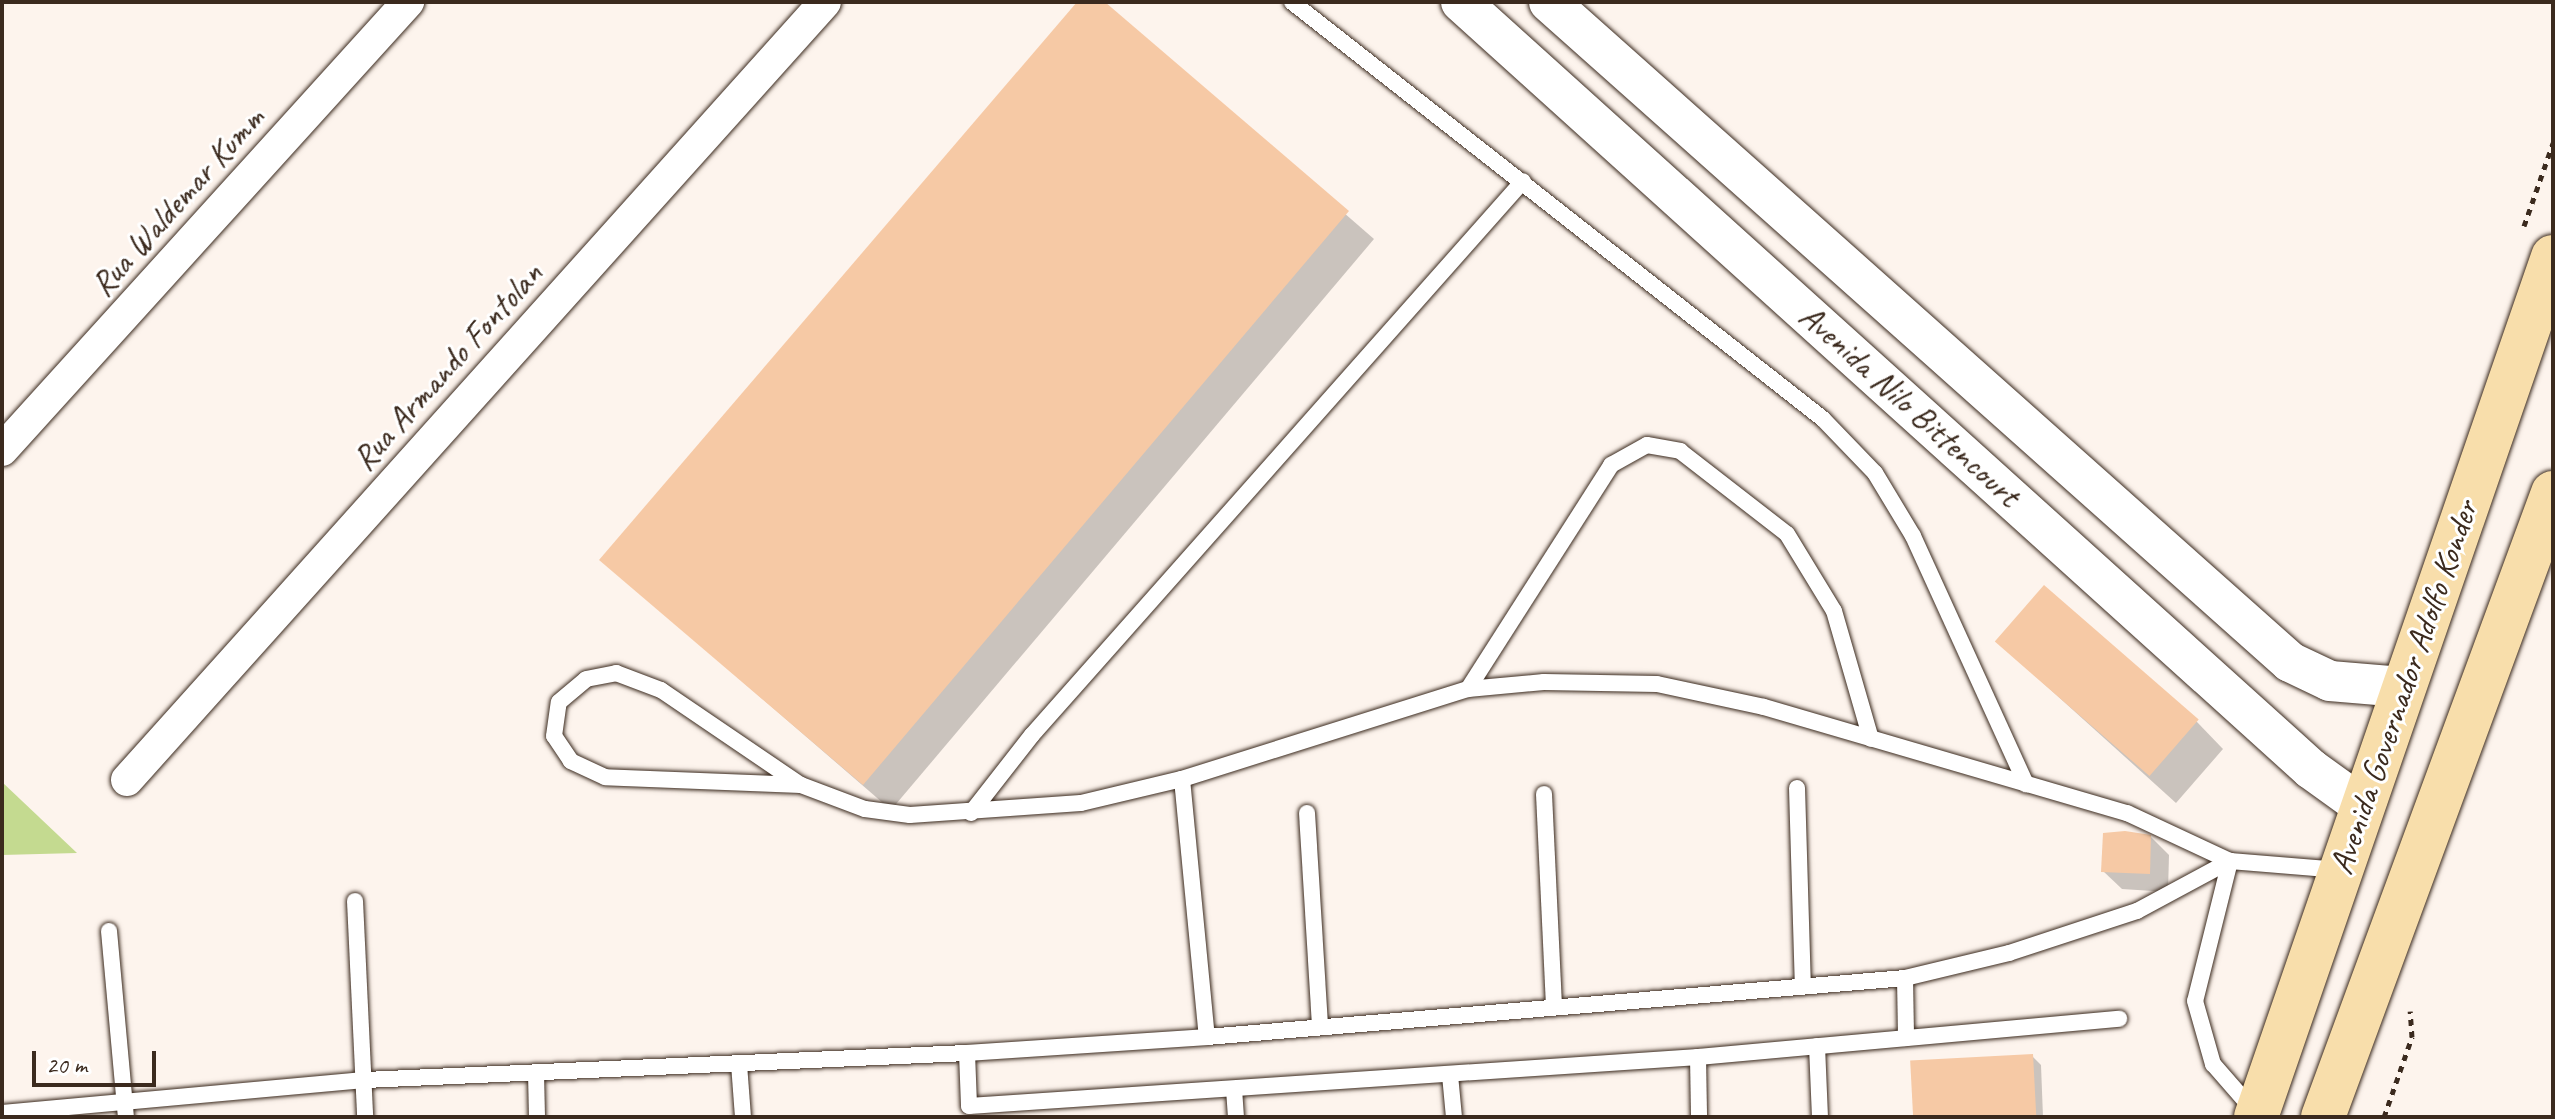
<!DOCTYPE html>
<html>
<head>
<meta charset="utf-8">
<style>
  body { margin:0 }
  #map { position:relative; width:2555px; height:1119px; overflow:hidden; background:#fdf4ed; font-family:Caveat,sans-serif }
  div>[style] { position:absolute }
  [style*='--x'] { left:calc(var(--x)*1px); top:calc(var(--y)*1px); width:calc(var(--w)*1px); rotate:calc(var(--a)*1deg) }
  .green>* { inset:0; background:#c4da90 }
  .shadow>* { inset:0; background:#0003 }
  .building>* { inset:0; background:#f6c9a5; transform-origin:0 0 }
  .path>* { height:5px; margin-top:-2.5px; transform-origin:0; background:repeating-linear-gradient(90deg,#3b2a1e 0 6px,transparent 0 12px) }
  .roads { filter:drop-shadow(0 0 2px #3b2a1e) drop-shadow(0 0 2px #3b2a1e) }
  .service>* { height:16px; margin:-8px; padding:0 8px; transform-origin:8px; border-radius:8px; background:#fff }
  .minor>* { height:32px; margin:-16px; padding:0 16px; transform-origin:16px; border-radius:16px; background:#fff }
  .tertiary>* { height:40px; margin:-20px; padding:0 20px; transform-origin:20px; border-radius:20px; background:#fff }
  .primary>* { height:44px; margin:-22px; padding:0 22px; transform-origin:22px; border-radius:22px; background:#f8deab }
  span { translate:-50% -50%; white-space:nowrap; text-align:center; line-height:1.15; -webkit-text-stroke:6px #fff; paint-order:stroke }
  .street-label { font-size:34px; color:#3b2a1e }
  .frame { position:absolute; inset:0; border:4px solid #3b2a1e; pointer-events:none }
  .scale { position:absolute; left:32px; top:1051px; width:124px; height:36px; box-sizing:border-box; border:4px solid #3b2a1e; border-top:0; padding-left:10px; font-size:24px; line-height:28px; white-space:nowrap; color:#3b2a1e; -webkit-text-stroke:6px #fff; paint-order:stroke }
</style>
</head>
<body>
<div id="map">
  <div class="green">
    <div style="clip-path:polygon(2px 782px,77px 853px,2px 855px)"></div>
  </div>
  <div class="shadow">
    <div style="clip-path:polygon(1080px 2px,1102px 2px,1374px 239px,891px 810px,602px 560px)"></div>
    <div style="clip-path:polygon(2000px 644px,2197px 722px,2223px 749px,2176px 803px)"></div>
    <div style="clip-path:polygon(2151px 837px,2169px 855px,2168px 892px,2122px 889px,2103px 871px)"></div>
    <div style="clip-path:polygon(2032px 1056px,2041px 1065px,2043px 1117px,1914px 1117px)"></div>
  </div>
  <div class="building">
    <div style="clip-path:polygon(1077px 2px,1105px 2px,1349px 211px,863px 785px,599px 560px)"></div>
    <div style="left:2044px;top:585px;width:205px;height:75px;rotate:41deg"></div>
    <div style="clip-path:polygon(2125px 831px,2151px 835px,2150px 874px,2101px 872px,2103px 833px)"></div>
    <div style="left:2033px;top:1054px;width:63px;height:123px;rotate:87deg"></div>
  </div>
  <div class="path">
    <div style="--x:2524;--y:226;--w:88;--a:-70.7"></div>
    <div style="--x:2384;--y:1117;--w:85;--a:-70.7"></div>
    <div style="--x:2412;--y:1037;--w:26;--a:-94"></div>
  </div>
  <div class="roads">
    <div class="service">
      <div style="--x:1292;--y:2;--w:675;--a:38.14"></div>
      <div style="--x:1823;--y:419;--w:75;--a:46.1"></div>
      <div style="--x:1875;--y:473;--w:74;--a:58.9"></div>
      <div style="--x:1913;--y:536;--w:273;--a:65.5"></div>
      <div style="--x:1468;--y:689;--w:266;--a:-57.4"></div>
      <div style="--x:1611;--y:465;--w:41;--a:-29.1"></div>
      <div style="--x:1647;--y:445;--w:34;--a:10"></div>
      <div style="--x:1680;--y:451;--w:135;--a:37.8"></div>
      <div style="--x:1787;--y:534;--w:90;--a:58.6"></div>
      <div style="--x:1834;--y:611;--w:133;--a:73.9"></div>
      <div style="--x:1182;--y:779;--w:259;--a:84.5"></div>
      <div style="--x:801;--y:785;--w:196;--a:-177.7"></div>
      <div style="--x:605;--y:777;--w:38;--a:-155"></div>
      <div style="--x:571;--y:761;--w:30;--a:-124"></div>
      <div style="--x:554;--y:736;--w:34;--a:-82"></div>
      <div style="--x:559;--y:702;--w:35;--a:-40"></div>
      <div style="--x:586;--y:679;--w:31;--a:-11"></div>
      <div style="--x:616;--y:673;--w:48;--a:20.7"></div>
      <div style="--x:661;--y:690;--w:169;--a:34.2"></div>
      <div style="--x:801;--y:785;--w:68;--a:20.6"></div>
      <div style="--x:865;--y:809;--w:45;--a:7.6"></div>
      <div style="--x:910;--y:815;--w:171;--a:-4"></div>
      <div style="--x:1081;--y:803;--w:104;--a:-13.4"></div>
      <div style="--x:1182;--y:779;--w:300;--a:-17.5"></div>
      <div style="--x:1468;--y:689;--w:76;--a:-5.3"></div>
      <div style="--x:1544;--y:682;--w:113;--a:1"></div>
      <div style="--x:1657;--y:684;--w:109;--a:12.1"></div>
      <div style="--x:1764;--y:707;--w:378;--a:16.3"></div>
      <div style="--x:2127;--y:813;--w:114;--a:25"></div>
      <div style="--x:2230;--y:861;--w:144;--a:104"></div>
      <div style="--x:2195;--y:1001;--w:66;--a:74.1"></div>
      <div style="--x:2213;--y:1064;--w:62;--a:48.9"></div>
      <div style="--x:1797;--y:788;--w:197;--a:88.3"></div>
      <div style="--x:1544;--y:794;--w:212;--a:87.3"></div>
      <div style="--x:971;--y:813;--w:99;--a:-52"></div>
      <div style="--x:1032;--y:735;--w:740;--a:-48.45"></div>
      <div style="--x:1307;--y:813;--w:214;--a:86.5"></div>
      <div style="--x:355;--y:901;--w:216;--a:87.3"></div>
      <div style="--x:109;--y:931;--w:187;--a:84.8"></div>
      <div style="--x:1905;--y:978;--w:60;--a:89"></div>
      <div style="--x:1817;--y:1046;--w:71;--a:87.6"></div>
      <div style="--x:967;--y:1053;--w:53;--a:87.8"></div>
      <div style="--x:969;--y:1106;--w:731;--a:-3.85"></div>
      <div style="--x:1698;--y:1057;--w:423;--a:-5.2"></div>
      <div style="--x:1698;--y:1057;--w:60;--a:89"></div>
      <div style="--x:739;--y:1064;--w:53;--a:85.7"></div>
      <div style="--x:536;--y:1073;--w:44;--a:88.7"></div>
      <div style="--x:1450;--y:1075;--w:42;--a:84.6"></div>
      <div style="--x:1234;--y:1089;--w:28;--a:86"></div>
      <div style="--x:2;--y:1113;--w:364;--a:-5.2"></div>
      <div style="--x:365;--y:1080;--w:603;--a:-2.57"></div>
      <div style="--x:967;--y:1053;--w:241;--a:-3.8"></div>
      <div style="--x:1207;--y:1037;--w:700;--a:-4.83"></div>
      <div style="--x:1905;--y:978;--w:107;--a:-13.5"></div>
      <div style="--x:2009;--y:953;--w:135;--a:-18.2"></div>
      <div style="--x:2137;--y:911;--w:106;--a:-28.3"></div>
      <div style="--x:2230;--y:861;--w:110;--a:4.7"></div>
    </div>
    <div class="minor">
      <div style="--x:2;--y:450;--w:605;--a:-47.82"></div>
      <div style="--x:127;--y:780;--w:1045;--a:-48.1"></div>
    </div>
    <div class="tertiary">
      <div style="--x:1461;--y:2;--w:1145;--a:42.06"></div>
      <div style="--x:2311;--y:769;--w:62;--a:35.8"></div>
      <div style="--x:1549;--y:2;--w:992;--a:41.69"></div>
      <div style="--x:2290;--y:662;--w:44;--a:25.4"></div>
      <div style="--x:2330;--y:681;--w:72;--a:4.8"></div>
    </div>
    <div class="primary">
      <div style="--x:2256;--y:1117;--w:910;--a:-70.95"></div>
      <div style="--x:2323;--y:1117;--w:665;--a:-69.77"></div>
    </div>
  </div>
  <div class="street-label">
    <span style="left:177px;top:201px;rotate:-48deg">Rua Waldemar Kumm</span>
    <span style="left:447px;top:366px;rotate:-48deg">Rua Armando Fontolan</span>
    <span style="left:1910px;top:405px;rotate:42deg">Avenida Nilo Bittencourt</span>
    <span style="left:2403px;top:687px;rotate:-71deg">Avenida Governador Adolfo Konder</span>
  </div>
  <div class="frame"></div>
  <div class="scale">20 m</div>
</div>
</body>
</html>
